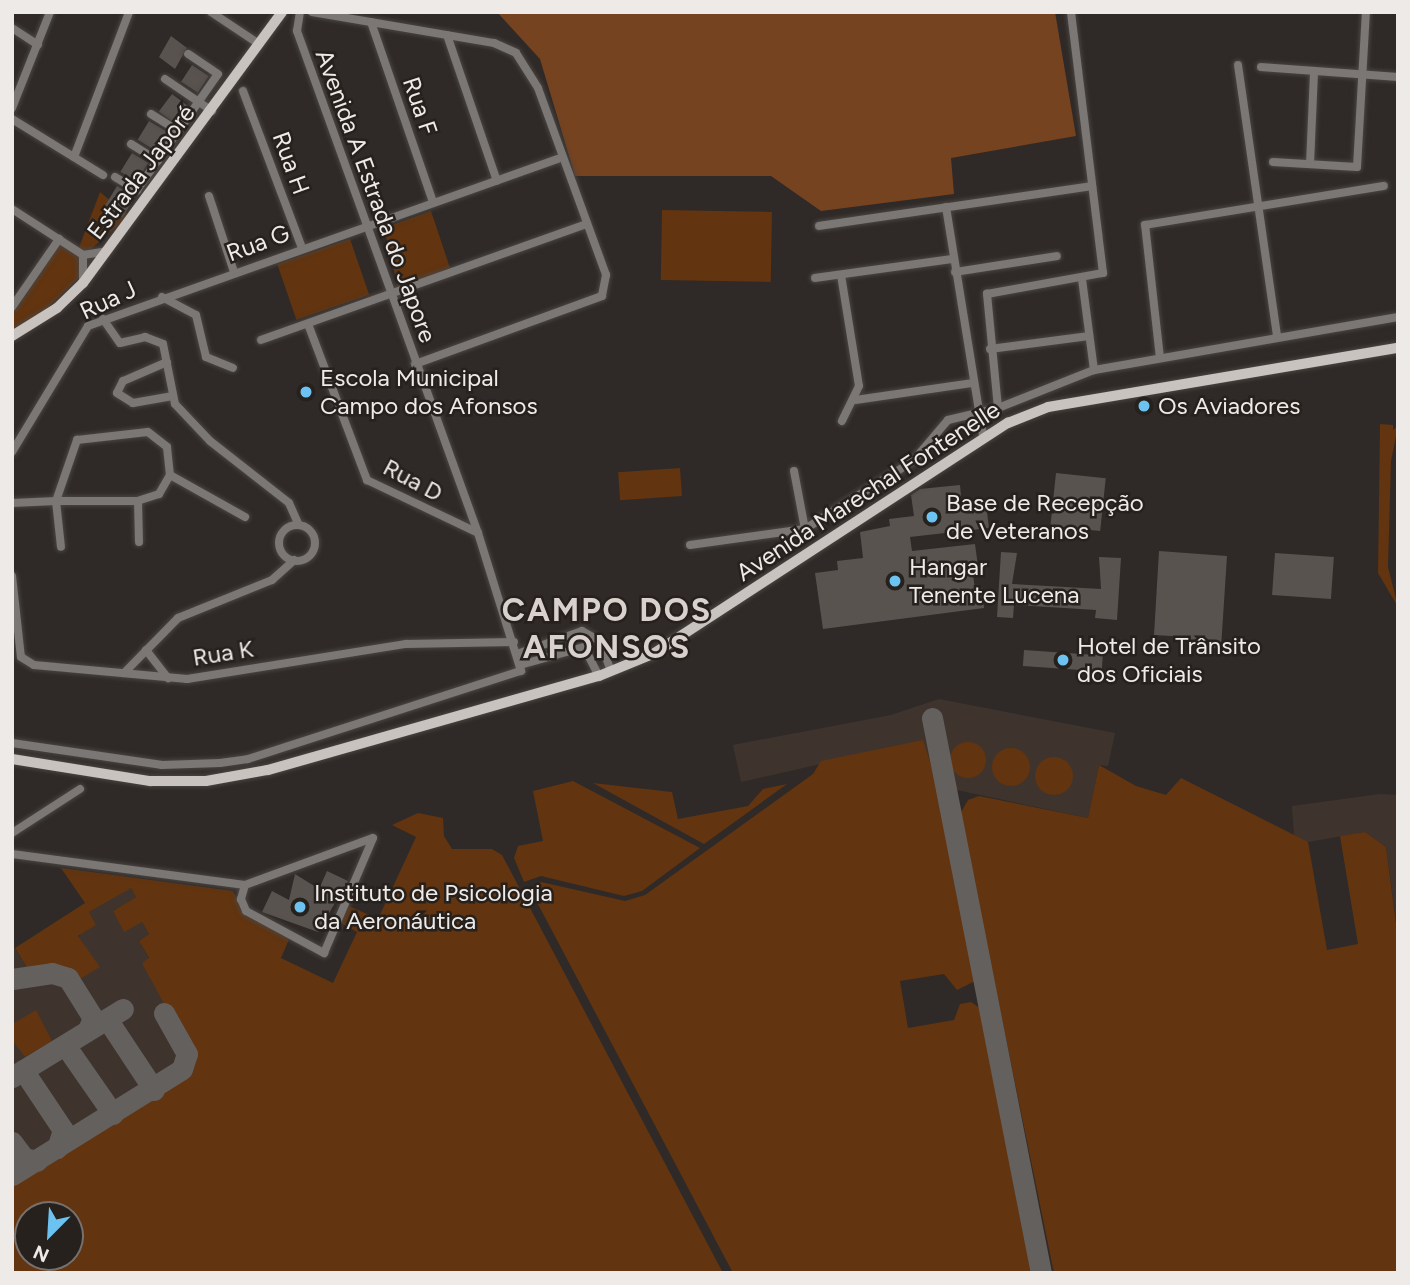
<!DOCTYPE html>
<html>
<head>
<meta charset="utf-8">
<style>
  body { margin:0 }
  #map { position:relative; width:1410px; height:1285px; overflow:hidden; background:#2f2a27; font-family:Figtree,sans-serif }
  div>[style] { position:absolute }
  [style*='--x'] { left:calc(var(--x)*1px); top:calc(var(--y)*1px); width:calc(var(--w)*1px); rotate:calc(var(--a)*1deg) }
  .built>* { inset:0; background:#3e342d }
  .green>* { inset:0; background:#62340f; transform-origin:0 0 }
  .round { border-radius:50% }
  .forest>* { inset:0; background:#754320 }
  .taxiway>* { height:21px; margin:-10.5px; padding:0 10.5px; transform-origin:10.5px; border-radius:10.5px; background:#64605e }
  .building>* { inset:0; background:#59534f; transform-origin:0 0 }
  .roads { filter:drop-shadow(0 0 2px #4a4542) drop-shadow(0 0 2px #4a4542) }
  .minor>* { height:8px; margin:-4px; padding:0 4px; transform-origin:4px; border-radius:4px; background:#7a7775 }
  .minor>.ring { margin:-4px; padding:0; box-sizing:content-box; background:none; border:8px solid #7a7775; border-radius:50% }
  .major>* { height:10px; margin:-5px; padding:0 5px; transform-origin:5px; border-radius:5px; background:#c9c3bf }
  .dots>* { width:19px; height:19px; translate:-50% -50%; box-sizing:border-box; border:4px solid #26211d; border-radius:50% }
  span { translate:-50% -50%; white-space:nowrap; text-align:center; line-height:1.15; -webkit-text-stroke:5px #26211d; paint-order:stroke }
  .street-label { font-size:24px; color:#edeae8 }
  .poi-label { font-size:24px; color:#edeae8 }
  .left { translate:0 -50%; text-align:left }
  .district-label { font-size:32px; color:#d8d1cd; font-weight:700; letter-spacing:2px }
  .frame { position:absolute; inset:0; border:14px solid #edeae8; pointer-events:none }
  .north { position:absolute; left:14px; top:1201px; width:70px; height:70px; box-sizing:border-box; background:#26211d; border:2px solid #76716e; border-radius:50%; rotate:204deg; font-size:19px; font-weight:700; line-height:28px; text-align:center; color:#edeae8 }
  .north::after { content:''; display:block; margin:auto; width:24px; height:32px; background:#6cc3f2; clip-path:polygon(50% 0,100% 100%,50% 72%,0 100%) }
</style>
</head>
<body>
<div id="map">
  <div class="built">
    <div style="clip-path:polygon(939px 699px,1115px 733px,1108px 766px,1099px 765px,1088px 818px,938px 786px,923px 741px,741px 782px,733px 745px,891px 715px)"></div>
    <div style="clip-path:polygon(1380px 794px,1398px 795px,1398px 935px,1386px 847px,1365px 832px,1308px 842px,1294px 837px,1292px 806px)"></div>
    <div style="clip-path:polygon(131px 887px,136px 897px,113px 911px,142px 922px,149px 934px,139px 941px,149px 959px,143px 963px,188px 1041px,190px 1067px,181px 1079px,12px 1183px,12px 944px,31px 974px,43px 967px,66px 969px,89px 912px)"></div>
  </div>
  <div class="green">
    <div style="clip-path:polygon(100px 192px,129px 216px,84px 255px,80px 277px,26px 328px,12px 333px,12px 308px,60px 240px,78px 250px)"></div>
    <div style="left:662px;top:210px;width:110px;height:70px;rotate:1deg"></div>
    <div style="clip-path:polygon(431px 211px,450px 268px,398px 288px,384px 228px)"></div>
    <div style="left:350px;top:239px;width:59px;height:77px;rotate:71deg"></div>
    <div style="clip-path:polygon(1380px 424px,1393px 425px,1393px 430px,1398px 426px,1391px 461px,1388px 567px,1398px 607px,1378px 573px)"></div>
    <div style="left:680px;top:468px;width:28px;height:62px;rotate:86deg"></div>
    <div style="clip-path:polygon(923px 740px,938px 786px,975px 981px,957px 990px,944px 974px,900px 981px,908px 1028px,954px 1020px,960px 1004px,971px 1002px,980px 1008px,1031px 1273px,733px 1273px,530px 889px,541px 882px,625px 901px,645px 895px,813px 774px,821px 761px)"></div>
    <div class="round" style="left:950px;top:742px;width:36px;height:36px"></div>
    <div class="round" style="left:992px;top:748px;width:38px;height:38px"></div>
    <div class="round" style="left:1035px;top:757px;width:38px;height:38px"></div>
    <div style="clip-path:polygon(1099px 765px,1136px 786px,1166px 795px,1181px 778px,1308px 842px,1327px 950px,1358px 944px,1340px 836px,1365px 832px,1386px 847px,1398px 939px,1398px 1273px,1054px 1273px,960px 814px,968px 800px,979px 796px,1088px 818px)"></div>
    <div style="clip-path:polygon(573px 781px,700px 848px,642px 891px,624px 896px,541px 876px,524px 882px,514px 858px,518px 846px,543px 841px,533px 791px)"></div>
    <div style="clip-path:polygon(593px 783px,672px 792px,678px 819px,748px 806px,763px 789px,787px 784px,704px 844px)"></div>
    <div style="clip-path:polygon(evenodd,418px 813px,443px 818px,444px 836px,452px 849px,492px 849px,502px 855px,723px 1273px,12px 1273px,12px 1183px,181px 1079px,192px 1056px,142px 963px,149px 958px,139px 941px,149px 934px,142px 922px,124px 932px,113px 911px,136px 897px,131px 888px,89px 912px,96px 925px,78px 936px,100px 967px,80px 979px,55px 966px,31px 974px,15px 948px,85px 903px,61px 868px,233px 891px,247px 917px,290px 937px,281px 958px,333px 983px,357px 932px,341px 923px,349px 906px,378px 919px,416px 837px,392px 825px,418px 813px,28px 1215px,70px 1215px,70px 1257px,28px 1257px,28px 1215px)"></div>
    <div style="clip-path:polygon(36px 1010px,52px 1041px,25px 1057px,12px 1040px,12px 1024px)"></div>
  </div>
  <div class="forest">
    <div style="clip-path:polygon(497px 12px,1055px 12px,1076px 136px,951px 158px,954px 194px,821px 211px,771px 176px,575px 176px,540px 59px)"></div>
  </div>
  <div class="taxiway">
    <div style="--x:932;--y:718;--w:566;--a:78.89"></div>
    <div style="--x:12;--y:979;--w:40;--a:-8.5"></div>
    <div style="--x:52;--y:973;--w:17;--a:17"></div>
    <div style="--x:68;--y:978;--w:47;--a:58"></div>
    <div style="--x:93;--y:1018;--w:13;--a:113"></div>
    <div style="--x:107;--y:1019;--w:85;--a:56.5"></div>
    <div style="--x:65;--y:1045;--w:84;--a:55.2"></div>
    <div style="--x:23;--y:1070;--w:72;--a:56.3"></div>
    <div style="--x:63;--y:1130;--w:19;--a:108"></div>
    <div style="--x:12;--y:1077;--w:130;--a:-31.5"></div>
    <div style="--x:12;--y:1142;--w:20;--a:53"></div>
    <div style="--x:24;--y:1158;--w:13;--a:13"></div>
    <div style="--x:12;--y:1175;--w:200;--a:-31.9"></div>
    <div style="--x:182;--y:1069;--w:16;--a:-72"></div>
    <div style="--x:187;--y:1054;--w:47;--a:-119.3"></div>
  </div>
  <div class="building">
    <div style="clip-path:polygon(171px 36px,187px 48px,175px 69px,159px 57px)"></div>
    <div style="left:192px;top:65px;width:20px;height:20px;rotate:33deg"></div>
    <div style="left:172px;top:94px;width:20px;height:22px;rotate:37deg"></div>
    <div style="left:149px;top:121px;width:21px;height:22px;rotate:31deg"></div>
    <div style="left:132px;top:153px;width:19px;height:22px;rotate:32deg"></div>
    <div style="left:117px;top:186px;width:21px;height:24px;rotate:31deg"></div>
    <div style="left:1056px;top:473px;width:50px;height:53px;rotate:6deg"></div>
    <div style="clip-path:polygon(960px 485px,962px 507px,986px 504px,989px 528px,910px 537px,912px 551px,975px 544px,979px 574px,973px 575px,975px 589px,983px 588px,984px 608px,823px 629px,815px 573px,838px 570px,837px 561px,863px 558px,860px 532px,890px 526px,889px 519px,914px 516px,911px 495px,920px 489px)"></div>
    <div style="clip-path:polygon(1159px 551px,1227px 556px,1221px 648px,1189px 646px,1189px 637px,1154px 635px)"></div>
    <div style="clip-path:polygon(1001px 552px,1017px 553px,1012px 584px,1101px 589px,1099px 557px,1121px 558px,1117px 620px,1095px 618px,1096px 610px,1014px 605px,1013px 618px,997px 617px)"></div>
    <div style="left:1275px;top:553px;width:59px;height:42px;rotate:4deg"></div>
    <div style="left:1024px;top:650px;width:79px;height:16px;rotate:4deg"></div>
    <div style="clip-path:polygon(327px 871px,348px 881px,318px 932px,262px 912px,272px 891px,289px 900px,295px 874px,319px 889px)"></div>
  </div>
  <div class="roads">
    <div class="minor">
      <div style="--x:211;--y:12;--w:58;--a:33.7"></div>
      <div style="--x:312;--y:12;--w:185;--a:9.7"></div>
      <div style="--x:494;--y:43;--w:24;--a:24"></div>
      <div style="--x:516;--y:53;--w:41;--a:57.8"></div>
      <div style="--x:538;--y:88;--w:199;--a:70"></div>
      <div style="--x:606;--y:275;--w:21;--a:101"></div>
      <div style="--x:602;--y:296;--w:199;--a:160"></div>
      <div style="--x:371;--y:22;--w:190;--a:71"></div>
      <div style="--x:12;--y:28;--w:31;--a:33"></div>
      <div style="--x:447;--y:35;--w:154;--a:71.1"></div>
      <div style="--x:1238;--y:65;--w:274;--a:81.8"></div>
      <div style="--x:1261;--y:67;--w:137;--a:4.2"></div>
      <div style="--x:165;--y:79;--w:57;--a:34.2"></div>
      <div style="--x:243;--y:91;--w:168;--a:69.4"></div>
      <div style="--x:12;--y:108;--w:103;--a:-68.4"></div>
      <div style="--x:151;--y:114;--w:32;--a:32"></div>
      <div style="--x:12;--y:119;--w:107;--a:31.6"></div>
      <div style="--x:131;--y:144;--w:32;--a:32"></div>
      <div style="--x:74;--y:157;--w:155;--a:-69.2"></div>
      <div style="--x:1273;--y:162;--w:84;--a:3.4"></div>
      <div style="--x:1357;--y:167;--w:155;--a:-86.7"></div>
      <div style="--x:1310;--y:164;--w:93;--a:-87.5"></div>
      <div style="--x:115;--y:177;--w:26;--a:31"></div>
      <div style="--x:137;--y:190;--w:141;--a:-55.1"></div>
      <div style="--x:218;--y:74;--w:36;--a:-146"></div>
      <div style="--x:209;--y:196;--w:80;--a:71.8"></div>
      <div style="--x:946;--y:207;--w:232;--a:80.8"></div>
      <div style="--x:12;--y:209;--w:85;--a:32.9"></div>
      <div style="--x:83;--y:255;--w:24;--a:-9"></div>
      <div style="--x:819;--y:226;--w:276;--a:-8.3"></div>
      <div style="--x:955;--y:272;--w:103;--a:-8.9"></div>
      <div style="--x:841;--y:275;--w:112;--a:80.8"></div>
      <div style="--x:859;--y:386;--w:39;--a:116"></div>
      <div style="--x:815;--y:278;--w:138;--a:-7.9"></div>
      <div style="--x:1082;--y:279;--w:92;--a:82.5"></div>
      <div style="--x:83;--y:283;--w:28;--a:-90"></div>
      <div style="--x:162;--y:297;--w:38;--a:28"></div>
      <div style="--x:196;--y:315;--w:43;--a:76.6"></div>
      <div style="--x:206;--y:357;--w:29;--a:22"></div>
      <div style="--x:12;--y:307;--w:83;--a:-55.3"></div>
      <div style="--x:103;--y:319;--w:29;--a:55"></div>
      <div style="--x:120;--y:343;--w:26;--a:-13"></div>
      <div style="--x:145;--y:337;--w:19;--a:21"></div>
      <div style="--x:163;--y:344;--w:61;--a:78.7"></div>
      <div style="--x:175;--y:404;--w:51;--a:46.6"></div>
      <div style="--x:210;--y:441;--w:100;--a:38.1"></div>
      <div style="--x:289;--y:503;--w:24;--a:66"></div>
      <div style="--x:308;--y:324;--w:167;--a:69.3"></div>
      <div style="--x:367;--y:480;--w:123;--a:25.5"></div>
      <div style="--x:261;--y:340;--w:346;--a:-19.6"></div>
      <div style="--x:990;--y:349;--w:100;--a:-7.5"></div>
      <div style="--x:1160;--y:358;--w:134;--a:-96.4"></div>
      <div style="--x:1145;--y:225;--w:242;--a:-9.3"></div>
      <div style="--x:167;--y:362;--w:48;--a:156.6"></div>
      <div style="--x:123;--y:381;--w:13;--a:117"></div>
      <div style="--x:117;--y:393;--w:19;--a:32"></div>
      <div style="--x:133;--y:403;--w:39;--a:-10"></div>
      <div style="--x:856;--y:400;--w:118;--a:-8.3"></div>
      <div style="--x:998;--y:408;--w:115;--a:-95.5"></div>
      <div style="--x:987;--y:294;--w:118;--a:-10.3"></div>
      <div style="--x:1103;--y:273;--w:263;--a:-97"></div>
      <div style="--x:148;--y:432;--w:24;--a:38"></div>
      <div style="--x:167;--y:447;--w:28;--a:84"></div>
      <div style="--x:170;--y:475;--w:22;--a:120"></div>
      <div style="--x:159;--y:494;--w:22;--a:162"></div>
      <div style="--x:138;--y:501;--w:82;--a:180"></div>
      <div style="--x:56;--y:501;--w:65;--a:-71"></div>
      <div style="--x:77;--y:440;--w:71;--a:-6.4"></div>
      <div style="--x:12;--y:452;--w:147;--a:-58.9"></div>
      <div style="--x:88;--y:326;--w:504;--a:-19.59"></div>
      <div style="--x:794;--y:471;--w:59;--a:79.3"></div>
      <div style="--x:170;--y:475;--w:86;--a:29.2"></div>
      <div style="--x:138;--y:501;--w:41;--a:88.6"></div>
      <div style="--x:12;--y:503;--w:44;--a:-2.6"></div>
      <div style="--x:56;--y:501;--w:46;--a:83.8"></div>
      <div class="ring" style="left:279px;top:525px;width:28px;height:28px"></div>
      <div style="--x:690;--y:545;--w:116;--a:-7.9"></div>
      <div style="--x:805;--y:529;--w:128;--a:-32.2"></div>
      <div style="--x:913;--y:461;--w:54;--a:-49.5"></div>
      <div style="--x:948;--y:420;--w:51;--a:-13.5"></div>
      <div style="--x:998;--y:408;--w:103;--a:-21.6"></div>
      <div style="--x:1094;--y:370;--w:309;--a:-9.9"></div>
      <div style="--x:12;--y:576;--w:81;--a:83.7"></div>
      <div style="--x:21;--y:657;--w:15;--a:32"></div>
      <div style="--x:34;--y:665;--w:154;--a:5.2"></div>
      <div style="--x:187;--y:679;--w:222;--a:-9.1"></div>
      <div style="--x:406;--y:644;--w:108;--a:-1.1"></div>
      <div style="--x:146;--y:650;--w:36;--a:52"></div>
      <div style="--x:517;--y:654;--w:69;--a:-19.5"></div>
      <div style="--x:582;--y:631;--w:21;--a:29"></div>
      <div style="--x:600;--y:641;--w:32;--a:70"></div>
      <div style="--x:520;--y:665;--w:66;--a:-15.7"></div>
      <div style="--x:584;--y:647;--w:33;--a:63"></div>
      <div style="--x:124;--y:673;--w:77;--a:-45.5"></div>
      <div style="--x:178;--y:618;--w:101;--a:-22"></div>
      <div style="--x:272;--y:580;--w:30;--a:-42"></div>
      <div style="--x:12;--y:743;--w:152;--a:8.3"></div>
      <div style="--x:162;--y:765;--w:58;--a:-2"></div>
      <div style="--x:220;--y:763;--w:28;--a:-8"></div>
      <div style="--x:248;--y:759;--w:287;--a:-17.9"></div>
      <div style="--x:521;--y:671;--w:145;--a:-107.3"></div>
      <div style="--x:478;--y:533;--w:534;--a:-109.83"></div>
      <div style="--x:297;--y:31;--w:19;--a:-81"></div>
      <div style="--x:12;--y:833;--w:81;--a:-32.9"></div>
      <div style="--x:12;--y:854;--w:235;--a:7.6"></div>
      <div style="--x:245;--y:885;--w:136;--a:-20.2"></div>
      <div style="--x:245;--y:885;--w:15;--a:106"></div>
      <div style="--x:241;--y:899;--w:13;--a:67"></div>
      <div style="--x:246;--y:911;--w:89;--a:28.3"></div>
      <div style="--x:324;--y:953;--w:125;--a:-66.9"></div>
    </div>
    <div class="major">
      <div style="--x:12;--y:336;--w:53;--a:-31.9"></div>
      <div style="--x:57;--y:308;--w:36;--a:-44"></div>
      <div style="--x:83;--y:283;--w:336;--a:-53.7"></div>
      <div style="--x:12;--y:759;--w:140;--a:9.1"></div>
      <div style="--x:150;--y:781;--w:56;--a:0"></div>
      <div style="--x:206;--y:781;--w:63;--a:-10.1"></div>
      <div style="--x:268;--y:770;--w:344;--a:-15.9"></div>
      <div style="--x:599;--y:676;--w:58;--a:-22.2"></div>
      <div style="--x:653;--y:654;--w:424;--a:-33.1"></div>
      <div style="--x:1008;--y:423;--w:43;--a:-21.8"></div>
      <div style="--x:1048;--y:407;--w:355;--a:-9.6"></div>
    </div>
  </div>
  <div class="dots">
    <div style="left:306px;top:392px;background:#6cc3f2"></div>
    <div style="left:1144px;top:406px;background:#6cc3f2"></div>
    <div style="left:932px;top:517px;background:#6cc3f2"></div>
    <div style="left:895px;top:581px;background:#6cc3f2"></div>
    <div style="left:1063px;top:660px;background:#6cc3f2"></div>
    <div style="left:300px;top:907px;background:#6cc3f2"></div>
  </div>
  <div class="street-label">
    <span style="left:420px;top:106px;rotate:71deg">Rua F</span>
    <span style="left:291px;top:163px;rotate:70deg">Rua H</span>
    <span style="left:141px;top:172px;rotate:-53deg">Estrada Japoré</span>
    <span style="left:376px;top:196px;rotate:70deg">Avenida A Estrada do Japore</span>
    <span style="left:258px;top:243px;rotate:-20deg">Rua G</span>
    <span style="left:108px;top:300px;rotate:-25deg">Rua J</span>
    <span style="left:413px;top:480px;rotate:28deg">Rua D</span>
    <span style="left:868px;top:491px;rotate:-33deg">Avenida Marechal Fontenelle</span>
    <span style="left:223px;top:653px;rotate:-9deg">Rua K</span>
  </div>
  <div class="poi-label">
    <span class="left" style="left:320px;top:392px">Escola Municipal<br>Campo dos Afonsos</span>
    <span class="left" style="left:1158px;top:406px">Os Aviadores</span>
    <span class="left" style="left:946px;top:517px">Base de Recepção<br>de Veteranos</span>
    <span class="left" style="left:909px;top:581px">Hangar<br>Tenente Lucena</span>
    <span class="left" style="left:1077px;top:660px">Hotel de Trânsito<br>dos Oficiais</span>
    <span class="left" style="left:314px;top:907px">Instituto de Psicologia<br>da Aeronáutica</span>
  </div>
  <div class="district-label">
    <span style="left:607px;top:629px">CAMPO DOS<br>AFONSOS</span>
  </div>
  <div class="frame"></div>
  <div class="north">N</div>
</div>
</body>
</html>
